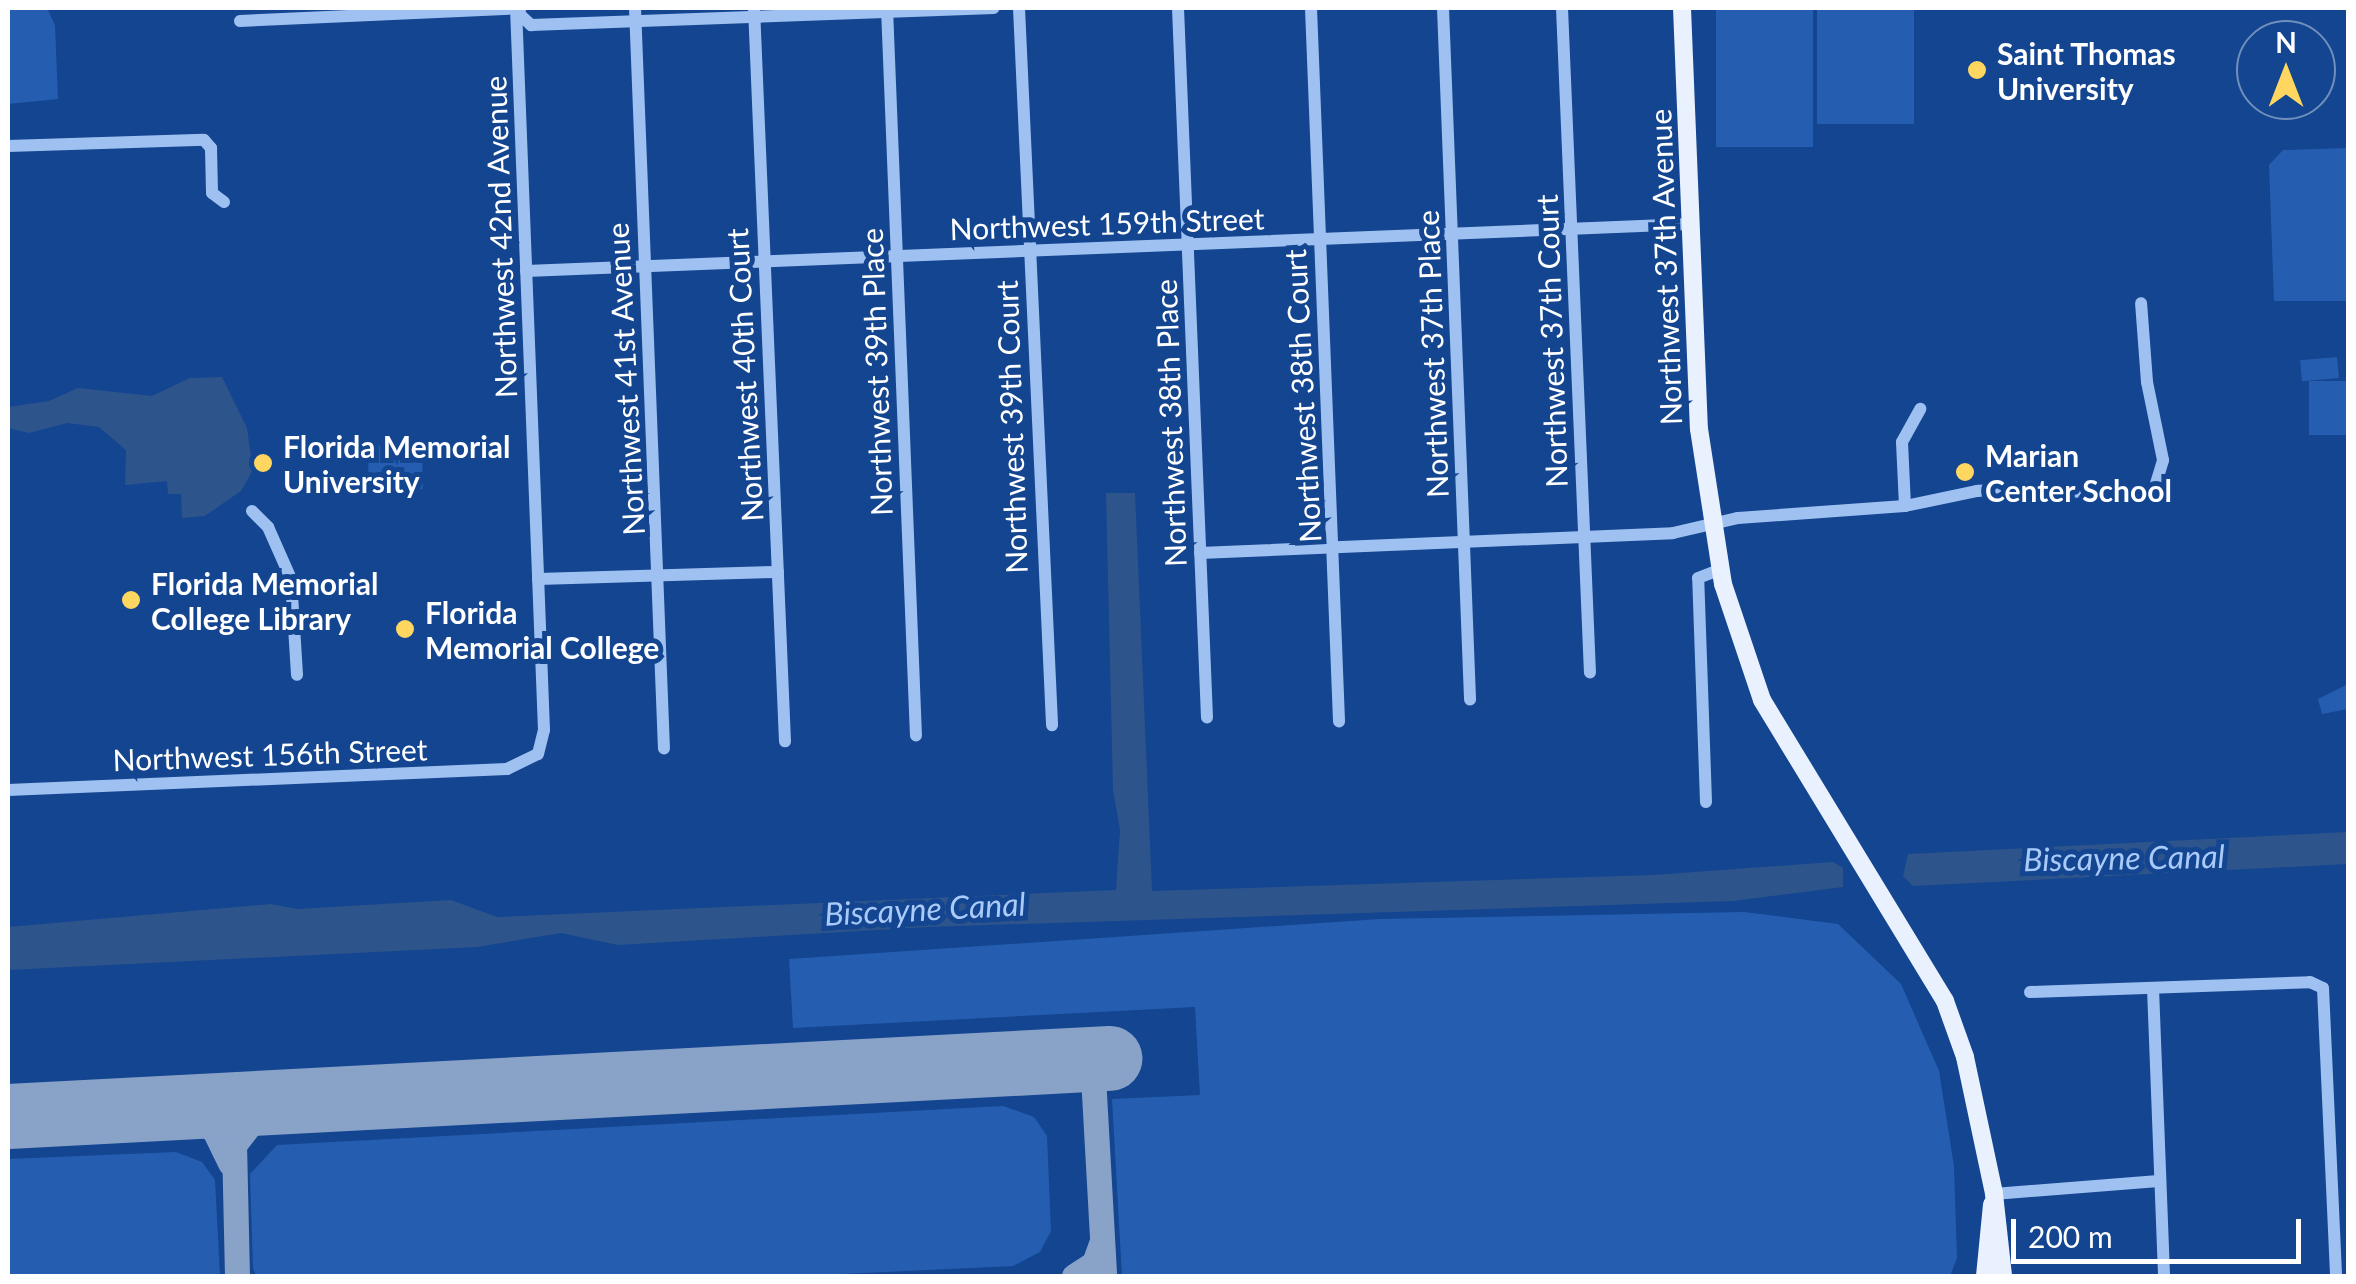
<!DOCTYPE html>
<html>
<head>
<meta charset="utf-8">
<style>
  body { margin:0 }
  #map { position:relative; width:2356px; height:1284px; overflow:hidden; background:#134590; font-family:Lato,sans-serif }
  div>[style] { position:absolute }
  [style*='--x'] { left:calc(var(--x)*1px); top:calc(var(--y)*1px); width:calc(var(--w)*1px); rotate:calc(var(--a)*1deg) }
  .green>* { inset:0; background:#255eb0; transform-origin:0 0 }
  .water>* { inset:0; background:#2e548c }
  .taxiway>* { height:25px; margin:-12.5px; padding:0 12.5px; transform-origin:12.5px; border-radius:12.5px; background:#89a2c8 }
  .runway>* { height:65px; margin:-32.5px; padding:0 32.5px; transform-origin:32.5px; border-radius:32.5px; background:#89a2c8 }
  .minor>* { height:12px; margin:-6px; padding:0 6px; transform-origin:6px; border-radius:6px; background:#9fc1f2 }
  .major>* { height:18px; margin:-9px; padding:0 9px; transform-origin:9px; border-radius:9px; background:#e9f1ff }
  .dots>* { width:28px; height:28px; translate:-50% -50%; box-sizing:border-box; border:5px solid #134590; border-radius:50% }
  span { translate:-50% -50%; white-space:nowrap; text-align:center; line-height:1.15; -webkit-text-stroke:10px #134590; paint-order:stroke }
  .poi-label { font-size:30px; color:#fff; font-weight:700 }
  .left { translate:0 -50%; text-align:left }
  .street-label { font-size:30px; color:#fff }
  .water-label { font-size:32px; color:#aacbf9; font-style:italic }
  .frame { position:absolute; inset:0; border:10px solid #fff; pointer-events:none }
  .north { position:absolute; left:2236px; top:20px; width:100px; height:100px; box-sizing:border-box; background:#134590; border:2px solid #718fbc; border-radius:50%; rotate:0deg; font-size:28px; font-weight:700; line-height:40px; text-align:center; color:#fff }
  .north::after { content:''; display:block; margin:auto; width:35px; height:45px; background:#ffd65f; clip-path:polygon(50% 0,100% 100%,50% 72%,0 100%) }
  .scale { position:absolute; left:2011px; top:1219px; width:290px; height:45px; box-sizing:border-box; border:5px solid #fff; border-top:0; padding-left:12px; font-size:30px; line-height:35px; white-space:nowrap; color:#fff; -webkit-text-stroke:8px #134590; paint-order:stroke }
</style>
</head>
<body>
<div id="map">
  <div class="green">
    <div style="clip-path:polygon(8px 8px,47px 8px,55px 25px,58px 99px,8px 104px)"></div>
    <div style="left:1716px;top:8px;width:97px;height:139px"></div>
    <div style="left:1817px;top:8px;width:97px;height:116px"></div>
    <div style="clip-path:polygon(2348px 148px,2348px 301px,2274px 301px,2269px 165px,2283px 150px)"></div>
    <div style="left:2337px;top:357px;width:21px;height:37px;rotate:85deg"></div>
    <div style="left:2348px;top:381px;width:54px;height:39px;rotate:90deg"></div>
    <div style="left:422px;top:445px;width:44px;height:54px;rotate:89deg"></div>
    <div style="clip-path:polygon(2348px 684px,2348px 709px,2322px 714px,2318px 699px)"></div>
    <div style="clip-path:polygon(1744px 912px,1838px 924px,1901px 984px,1939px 1071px,1954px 1166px,1957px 1258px,1950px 1276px,1122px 1276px,1112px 1099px,1200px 1095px,1195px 1007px,793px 1028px,789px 959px,1380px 919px)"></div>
    <div style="clip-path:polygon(1003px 1106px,1034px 1117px,1047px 1136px,1051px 1231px,1040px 1252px,1013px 1266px,800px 1276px,256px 1276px,253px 1268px,250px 1174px,277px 1145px)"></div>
    <div style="clip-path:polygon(176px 1152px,202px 1162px,215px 1180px,220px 1276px,8px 1276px,8px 1159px)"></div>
  </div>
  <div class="water">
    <div style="clip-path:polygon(222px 377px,247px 428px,253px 470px,241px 491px,205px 516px,182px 518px,181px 494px,168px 494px,167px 481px,125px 485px,126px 450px,99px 427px,67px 423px,29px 433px,8px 428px,8px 407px,49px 401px,78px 388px,152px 396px,190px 378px)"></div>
    <div style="clip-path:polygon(1106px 493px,1135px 493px,1152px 891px,1653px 875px,1833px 862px,1843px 868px,1843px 887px,1733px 901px,928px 927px,618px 945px,561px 933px,477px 947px,8px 970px,8px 927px,271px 904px,297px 909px,451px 900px,497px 917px,1116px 890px,1120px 830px,1113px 790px)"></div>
    <div style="clip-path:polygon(2348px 832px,2348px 864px,1913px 886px,1903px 876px,1908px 854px)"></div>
  </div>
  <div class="taxiway">
    <div style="--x:1092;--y:1058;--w:218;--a:86.8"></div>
    <div style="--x:177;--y:1107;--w:44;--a:31.9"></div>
    <div style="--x:214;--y:1130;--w:37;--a:64"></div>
    <div style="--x:237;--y:1276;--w:131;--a:-91.3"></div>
    <div style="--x:234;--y:1145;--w:39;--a:-52"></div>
    <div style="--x:258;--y:1114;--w:30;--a:-26"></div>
    <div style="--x:1074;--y:1276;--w:24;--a:-33"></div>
    <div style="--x:1094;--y:1263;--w:23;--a:-70"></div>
  </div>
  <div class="runway">
    <div style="--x:8;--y:1116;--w:1103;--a:-3.02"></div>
  </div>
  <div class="minor">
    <div style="--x:635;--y:8;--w:741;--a:87.76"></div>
    <div style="--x:754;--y:8;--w:734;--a:87.58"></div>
    <div style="--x:887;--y:8;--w:728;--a:87.72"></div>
    <div style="--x:1019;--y:8;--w:718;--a:87.36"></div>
    <div style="--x:1178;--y:8;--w:710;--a:87.66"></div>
    <div style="--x:1311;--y:8;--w:714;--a:87.75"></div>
    <div style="--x:1443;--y:8;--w:692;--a:87.76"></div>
    <div style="--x:1562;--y:8;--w:665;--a:87.59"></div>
    <div style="--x:516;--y:11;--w:21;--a:43"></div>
    <div style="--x:531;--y:25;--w:463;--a:-2.1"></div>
    <div style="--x:240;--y:21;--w:281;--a:-2.6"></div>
    <div style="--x:8;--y:146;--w:196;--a:-1.8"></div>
    <div style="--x:204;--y:140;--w:11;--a:49"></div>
    <div style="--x:211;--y:148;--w:45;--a:88.7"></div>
    <div style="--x:212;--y:193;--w:15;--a:37"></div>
    <div style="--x:526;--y:271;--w:1165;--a:-2.31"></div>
    <div style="--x:1905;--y:506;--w:64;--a:-92.7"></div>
    <div style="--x:1902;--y:442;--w:38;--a:-61"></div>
    <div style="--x:252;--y:511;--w:23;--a:45"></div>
    <div style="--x:268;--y:527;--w:57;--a:66.1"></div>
    <div style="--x:291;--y:579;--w:96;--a:86.4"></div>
    <div style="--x:1200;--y:553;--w:473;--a:-2.4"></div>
    <div style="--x:1673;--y:533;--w:67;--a:-13"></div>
    <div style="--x:1738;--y:518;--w:167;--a:-4.1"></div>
    <div style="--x:1905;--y:506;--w:74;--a:-11.8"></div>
    <div style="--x:1977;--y:491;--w:46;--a:-5"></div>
    <div style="--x:2023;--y:487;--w:105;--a:4.9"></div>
    <div style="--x:2128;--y:496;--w:27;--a:-13"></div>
    <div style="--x:2154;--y:490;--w:31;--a:-73"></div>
    <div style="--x:2163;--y:460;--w:80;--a:-101.6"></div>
    <div style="--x:2147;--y:382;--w:79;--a:-94.3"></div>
    <div style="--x:538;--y:579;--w:240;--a:-1.7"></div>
    <div style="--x:8;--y:790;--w:499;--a:-2.4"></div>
    <div style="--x:507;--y:769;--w:34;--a:-26"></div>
    <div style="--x:538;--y:754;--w:25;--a:-76"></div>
    <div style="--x:544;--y:730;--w:723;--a:-92.22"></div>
    <div style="--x:1706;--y:802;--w:224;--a:-92"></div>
    <div style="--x:1698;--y:578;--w:22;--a:-21"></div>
    <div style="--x:2153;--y:988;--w:288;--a:87.8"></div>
    <div style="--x:2030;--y:992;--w:280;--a:-2"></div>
    <div style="--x:2310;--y:982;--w:14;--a:25"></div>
    <div style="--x:2323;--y:988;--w:288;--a:87.4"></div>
    <div style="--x:1994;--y:1194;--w:165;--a:-4.5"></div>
  </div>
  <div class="major">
    <div style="--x:1682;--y:8;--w:421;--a:87.7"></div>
    <div style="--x:1699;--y:429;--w:157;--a:81.2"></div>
    <div style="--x:1723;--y:584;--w:122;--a:71.4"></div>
    <div style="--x:1762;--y:700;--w:352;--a:58.7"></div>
    <div style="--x:1945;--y:1001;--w:59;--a:70.3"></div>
    <div style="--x:1965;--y:1057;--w:140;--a:78"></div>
    <div style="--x:1994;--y:1194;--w:82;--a:83.7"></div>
    <div style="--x:1985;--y:1276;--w:72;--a:-84.4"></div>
  </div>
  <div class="dots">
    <div style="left:1977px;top:70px;background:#ffd65f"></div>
    <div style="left:263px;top:463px;background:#ffd65f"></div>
    <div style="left:1965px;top:472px;background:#ffd65f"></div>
    <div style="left:131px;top:600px;background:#ffd65f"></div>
    <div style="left:405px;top:629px;background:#ffd65f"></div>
  </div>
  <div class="poi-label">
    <span class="left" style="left:1997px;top:70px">Saint Thomas<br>University</span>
    <span class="left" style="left:283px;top:463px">Florida Memorial<br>University</span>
    <span class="left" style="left:1985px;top:472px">Marian<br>Center School</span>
    <span class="left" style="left:151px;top:600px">Florida Memorial<br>College Library</span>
    <span class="left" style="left:425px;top:629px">Florida<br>Memorial College</span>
  </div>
  <div class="street-label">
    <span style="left:1107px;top:223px;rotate:-2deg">Northwest 159th Street</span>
    <span style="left:500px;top:237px;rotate:-92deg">Northwest 42nd Avenue</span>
    <span style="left:1665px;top:267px;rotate:-92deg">Northwest 37th Avenue</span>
    <span style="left:1551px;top:341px;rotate:-92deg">Northwest 37th Court</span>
    <span style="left:1432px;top:354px;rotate:-92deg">Northwest 37th Place</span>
    <span style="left:876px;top:372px;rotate:-92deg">Northwest 39th Place</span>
    <span style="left:744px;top:375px;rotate:-93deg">Northwest 40th Court</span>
    <span style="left:625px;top:379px;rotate:-93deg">Northwest 41st Avenue</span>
    <span style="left:1302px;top:396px;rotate:-93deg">Northwest 38th Court</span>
    <span style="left:1170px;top:423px;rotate:-92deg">Northwest 38th Place</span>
    <span style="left:1011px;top:427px;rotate:-92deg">Northwest 39th Court</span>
    <span style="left:270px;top:754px;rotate:-2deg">Northwest 156th Street</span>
  </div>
  <div class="water-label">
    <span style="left:2124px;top:858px;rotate:-1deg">Biscayne Canal</span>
    <span style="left:925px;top:909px;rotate:-3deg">Biscayne Canal</span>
  </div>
  <div class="frame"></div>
  <div class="north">N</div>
  <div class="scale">200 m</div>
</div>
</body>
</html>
